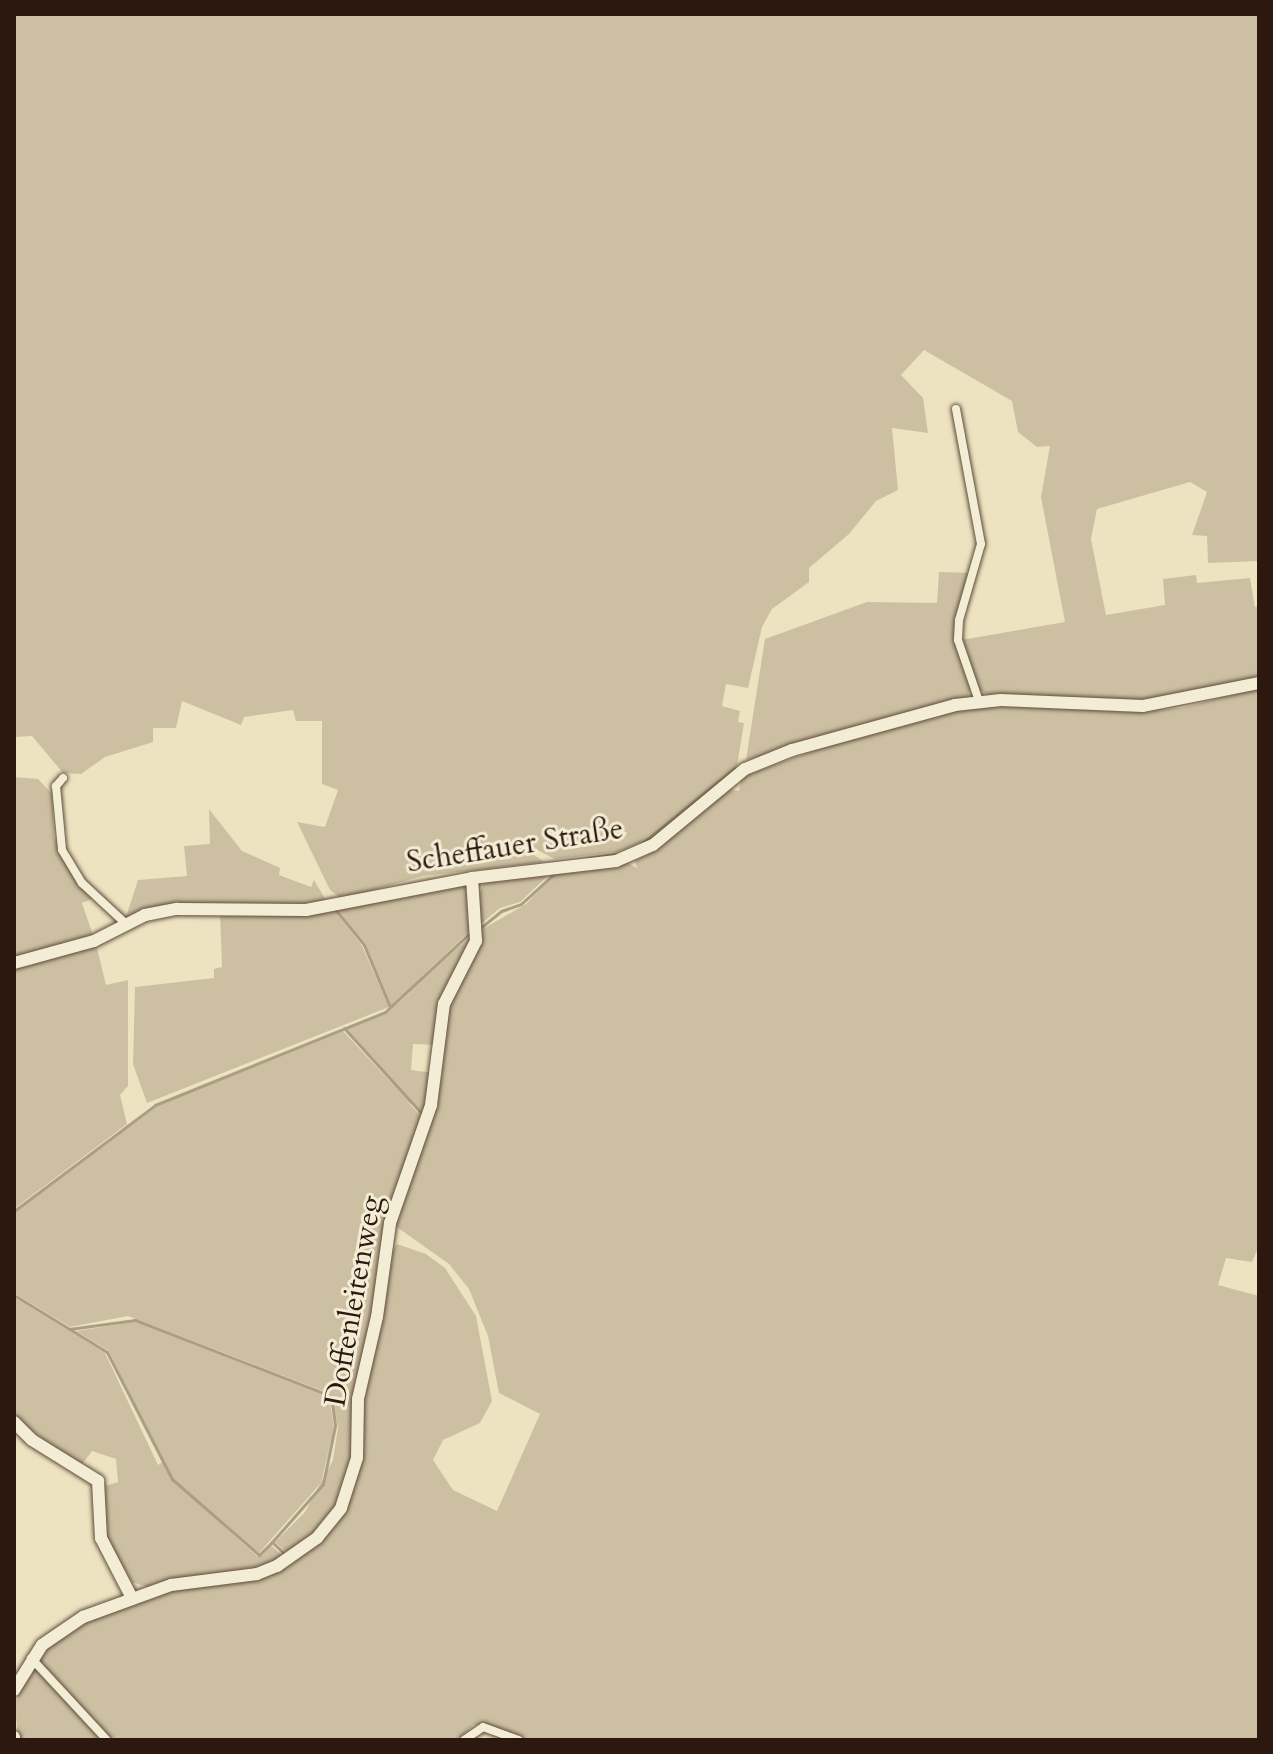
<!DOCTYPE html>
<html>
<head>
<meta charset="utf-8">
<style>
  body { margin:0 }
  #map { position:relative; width:1273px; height:1754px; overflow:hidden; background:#eee3c0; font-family:Cardo,serif }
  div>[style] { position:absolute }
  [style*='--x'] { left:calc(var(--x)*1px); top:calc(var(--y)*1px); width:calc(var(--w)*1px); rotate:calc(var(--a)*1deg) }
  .green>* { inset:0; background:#cdc0a2 }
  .stream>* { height:3px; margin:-1.5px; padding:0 1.5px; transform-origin:1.5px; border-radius:1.5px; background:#ac9e84 }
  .roads { filter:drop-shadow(0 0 2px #5d4b3c) drop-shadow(0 0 2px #5d4b3c) }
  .street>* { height:8px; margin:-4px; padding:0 4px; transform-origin:4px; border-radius:4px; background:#f4edd6 }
  .secondary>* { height:12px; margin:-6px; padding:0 6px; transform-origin:6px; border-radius:6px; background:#f4edd6 }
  span { translate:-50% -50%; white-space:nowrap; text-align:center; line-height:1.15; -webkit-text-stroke:6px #f4edd6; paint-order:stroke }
  .street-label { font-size:30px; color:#2d1810 }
  .frame { position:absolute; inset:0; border:16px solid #2d1810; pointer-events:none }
</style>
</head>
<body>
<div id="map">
  <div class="green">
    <div style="clip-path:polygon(14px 14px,1259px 14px,1259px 561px,1208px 563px,1207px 536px,1192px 535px,1207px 492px,1190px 482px,1097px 509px,1091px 539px,1106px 615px,1165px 605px,1163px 579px,1196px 575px,1197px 583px,1250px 578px,1255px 607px,1259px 606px,1259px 679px,1152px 702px,1069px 701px,988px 695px,980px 690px,961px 640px,1065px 622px,1041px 497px,1050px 446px,1037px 447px,1018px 432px,1012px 401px,924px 350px,901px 375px,923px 398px,928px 433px,892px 428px,898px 490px,876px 501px,849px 534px,809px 568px,809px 582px,772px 609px,762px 627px,748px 688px,726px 684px,722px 706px,740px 711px,738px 722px,744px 723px,737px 766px,640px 843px,617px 852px,555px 859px,529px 846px,527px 850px,544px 862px,423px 876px,342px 899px,330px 890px,297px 822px,325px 827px,338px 790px,322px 784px,322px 721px,296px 721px,293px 710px,244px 717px,241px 725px,182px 701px,176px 728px,153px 728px,153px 742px,105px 757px,81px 774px,63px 773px,32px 736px,14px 737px)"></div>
    <div style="clip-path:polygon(939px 572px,971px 573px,954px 638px,971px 687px,967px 698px,746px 760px,765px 639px,867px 602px,937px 603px)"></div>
    <div style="clip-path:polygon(1259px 688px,1259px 1246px,1252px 1262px,1226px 1258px,1218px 1285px,1259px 1296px,1259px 1740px,526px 1740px,490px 1725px,473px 1725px,458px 1740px,112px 1740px,41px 1665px,39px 1655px,64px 1633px,101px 1613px,194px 1582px,262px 1576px,346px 1506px,355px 1483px,363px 1436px,360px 1407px,389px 1254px,397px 1244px,426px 1254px,445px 1268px,476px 1316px,492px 1401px,480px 1423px,443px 1440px,433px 1460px,453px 1490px,497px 1511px,540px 1414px,499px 1393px,488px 1336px,469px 1289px,449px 1264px,394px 1225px,434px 1106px,448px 998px,481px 930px,526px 904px,557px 872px,628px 863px,637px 868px,635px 861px,654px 851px,733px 782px,732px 790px,739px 791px,742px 777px,849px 738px,979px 705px,1133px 712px,1182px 708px)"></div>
    <div style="clip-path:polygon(14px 777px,38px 779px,52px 794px,54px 837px,63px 859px,94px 898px,82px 903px,94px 938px,14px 960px)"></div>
    <div style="clip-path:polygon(209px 809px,242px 851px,280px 868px,279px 875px,311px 887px,314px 880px,327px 902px,126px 917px,138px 880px,187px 876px,184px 846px,210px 844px)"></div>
    <div style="clip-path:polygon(551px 873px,520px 902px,500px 908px,481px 924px,477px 899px,485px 881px)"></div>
    <div style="clip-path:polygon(465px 885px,474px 927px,419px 979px,474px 934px,446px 988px,436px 1045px,413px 1044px,411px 1070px,434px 1073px,425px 1114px,407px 1101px,423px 1118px,388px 1212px,350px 1480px,325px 1525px,289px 1555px,275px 1542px,305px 1512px,333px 1460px,338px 1427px,331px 1394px,128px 1316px,70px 1327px,14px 1293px,14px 1213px,156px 1106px,343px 1031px,399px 1091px,345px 1029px,385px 1014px,412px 991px,391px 1006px,365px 945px,337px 908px)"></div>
    <div style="clip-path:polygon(334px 909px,362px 946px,389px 1007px,147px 1103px,133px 1064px,135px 987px,214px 978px,214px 969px,222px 967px,220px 913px)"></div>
    <div style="clip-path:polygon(96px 944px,106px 985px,128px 980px,128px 1086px,120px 1095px,127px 1124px,14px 1209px,14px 968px)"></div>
    <div style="clip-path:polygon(14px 1297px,105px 1353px,158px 1465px,162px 1462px,109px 1351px,76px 1331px,135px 1322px,329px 1397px,334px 1428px,321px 1483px,259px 1553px,170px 1478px,257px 1556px,271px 1545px,285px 1558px,242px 1572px,191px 1576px,151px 1588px,132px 1582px,105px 1536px,105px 1486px,118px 1482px,116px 1459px,92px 1451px,80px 1467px,14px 1417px)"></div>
    <div style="clip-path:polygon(29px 1666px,35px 1668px,103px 1740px,18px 1740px,15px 1704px)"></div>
  </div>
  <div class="stream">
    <div style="--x:642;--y:843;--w:119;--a:-38.9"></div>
    <div style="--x:588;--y:858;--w:28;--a:-8"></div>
    <div style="--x:336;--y:910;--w:45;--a:51.3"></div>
    <div style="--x:364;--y:945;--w:67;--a:67.2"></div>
    <div style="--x:479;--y:929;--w:28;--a:-39"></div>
    <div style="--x:501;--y:911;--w:21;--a:-19"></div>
    <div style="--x:521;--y:904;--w:46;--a:-42.4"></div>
    <div style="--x:344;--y:1028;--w:119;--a:47.7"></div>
    <div style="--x:14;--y:1211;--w:176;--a:-36.9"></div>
    <div style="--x:155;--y:1105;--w:248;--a:-22"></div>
    <div style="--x:385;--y:1012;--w:119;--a:-43"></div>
    <div style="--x:14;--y:1295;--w:109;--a:31.5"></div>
    <div style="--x:107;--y:1352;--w:143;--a:62.9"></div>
    <div style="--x:172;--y:1479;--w:116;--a:41.1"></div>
    <div style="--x:259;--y:1555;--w:18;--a:-45"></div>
    <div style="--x:272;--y:1542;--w:21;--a:43"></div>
    <div style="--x:69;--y:1329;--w:67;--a:-7.8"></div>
    <div style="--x:135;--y:1320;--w:210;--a:21.2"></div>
    <div style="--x:331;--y:1396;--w:30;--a:82"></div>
    <div style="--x:335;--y:1426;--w:59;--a:101.7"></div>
    <div style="--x:323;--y:1484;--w:77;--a:131.3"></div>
  </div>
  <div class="roads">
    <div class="street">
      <div style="--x:956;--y:409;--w:137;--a:79.5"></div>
      <div style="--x:981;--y:544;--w:79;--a:106.1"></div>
      <div style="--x:959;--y:620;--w:20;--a:93"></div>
      <div style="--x:958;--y:640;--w:65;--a:71"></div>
      <div style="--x:63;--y:778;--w:11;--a:131"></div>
      <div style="--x:56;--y:786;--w:64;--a:84.6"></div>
      <div style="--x:62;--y:850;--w:39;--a:59"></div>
      <div style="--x:82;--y:883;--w:57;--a:42.9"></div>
      <div style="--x:31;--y:1658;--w:112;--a:47.2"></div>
      <div style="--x:464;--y:1740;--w:23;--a:-34"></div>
      <div style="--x:483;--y:1727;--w:38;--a:20"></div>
    </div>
    <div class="secondary">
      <div style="--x:14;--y:963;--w:83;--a:-15.4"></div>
      <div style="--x:94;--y:941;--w:57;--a:-27"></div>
      <div style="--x:145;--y:915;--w:33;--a:-11"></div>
      <div style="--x:177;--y:909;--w:129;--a:0.4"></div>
      <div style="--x:306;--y:910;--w:169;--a:-10.9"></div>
      <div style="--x:472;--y:878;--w:145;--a:-6.7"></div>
      <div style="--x:616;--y:861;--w:40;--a:-23.4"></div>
      <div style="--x:653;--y:845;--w:119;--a:-39.6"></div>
      <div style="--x:745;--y:769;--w:51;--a:-22"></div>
      <div style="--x:792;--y:750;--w:169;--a:-15.4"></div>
      <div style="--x:955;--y:705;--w:46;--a:-6.2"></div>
      <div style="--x:1001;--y:700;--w:142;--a:2.4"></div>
      <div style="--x:1143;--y:706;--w:118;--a:-11.2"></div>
      <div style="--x:14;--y:1422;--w:25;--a:45"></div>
      <div style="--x:32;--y:1440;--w:78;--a:31.8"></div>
      <div style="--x:98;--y:1481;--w:57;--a:87"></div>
      <div style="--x:101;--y:1538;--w:68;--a:62.7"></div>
      <div style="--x:14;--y:1690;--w:53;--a:-58.1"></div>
      <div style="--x:42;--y:1645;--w:50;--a:-34.3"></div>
      <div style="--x:83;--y:1617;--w:94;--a:-20"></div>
      <div style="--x:171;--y:1585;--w:87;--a:-7.3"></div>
      <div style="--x:257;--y:1574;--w:22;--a:-22"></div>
      <div style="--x:277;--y:1566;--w:49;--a:-35"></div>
      <div style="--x:317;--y:1538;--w:38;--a:-51"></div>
      <div style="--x:341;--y:1508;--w:52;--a:-72.3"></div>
      <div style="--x:357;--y:1458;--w:59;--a:-89"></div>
      <div style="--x:358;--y:1399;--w:84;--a:-77"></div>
      <div style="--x:377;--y:1317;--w:95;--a:-82.1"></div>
      <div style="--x:390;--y:1223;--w:125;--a:-70.8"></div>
      <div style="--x:431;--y:1105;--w:102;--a:-82.7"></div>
      <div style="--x:444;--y:1004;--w:71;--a:-63.1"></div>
      <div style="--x:476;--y:941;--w:63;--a:-93.6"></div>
      <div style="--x:14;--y:1737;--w:3;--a:90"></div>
    </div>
  </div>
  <div class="street-label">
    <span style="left:515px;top:846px;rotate:-9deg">Scheffauer Straße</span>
    <span style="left:354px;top:1301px;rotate:-80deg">Doffenleitenweg</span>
  </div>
  <div class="frame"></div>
</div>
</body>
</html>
